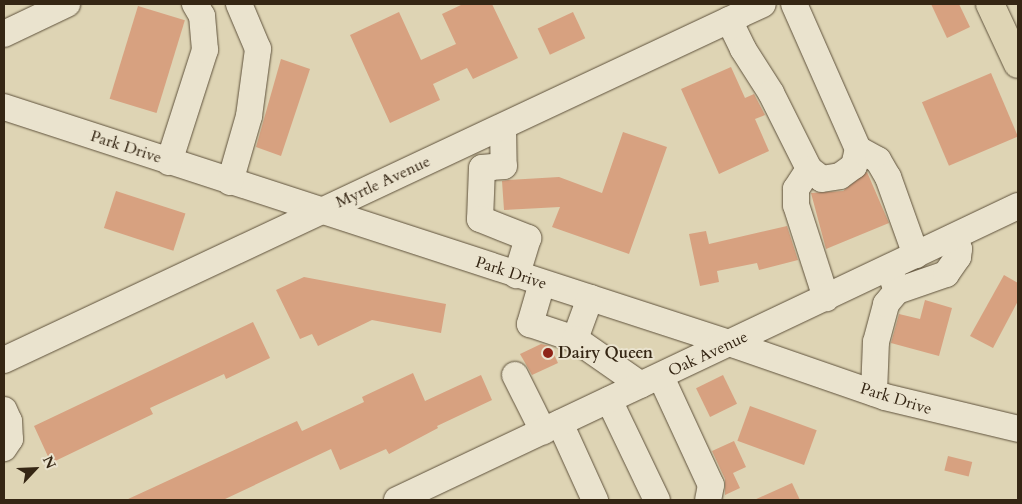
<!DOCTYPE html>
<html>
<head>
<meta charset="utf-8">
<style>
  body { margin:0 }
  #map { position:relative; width:1022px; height:504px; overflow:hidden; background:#ded4b4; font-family:Cardo,serif }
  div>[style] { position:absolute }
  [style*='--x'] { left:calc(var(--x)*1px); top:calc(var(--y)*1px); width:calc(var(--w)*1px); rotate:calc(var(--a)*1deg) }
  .building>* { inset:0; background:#d7a180; transform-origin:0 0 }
  .roads { filter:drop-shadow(0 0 1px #5f523c) drop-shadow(0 0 1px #5f523c) }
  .minor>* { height:26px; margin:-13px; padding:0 13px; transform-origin:13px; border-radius:13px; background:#eae3ce }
  .major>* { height:28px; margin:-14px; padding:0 14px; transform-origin:14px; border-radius:14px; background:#ded4b4 }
  .dots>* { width:14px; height:14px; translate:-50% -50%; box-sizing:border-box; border:2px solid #eae3ce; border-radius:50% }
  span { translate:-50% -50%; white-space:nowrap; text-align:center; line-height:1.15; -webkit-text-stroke:4px #eae3ce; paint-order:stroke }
  .street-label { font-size:16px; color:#352614 }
  .poi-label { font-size:16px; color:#352614; font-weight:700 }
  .left { translate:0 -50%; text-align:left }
  .frame { position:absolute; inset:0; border:5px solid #352614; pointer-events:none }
  .north { position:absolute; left:10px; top:444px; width:50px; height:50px; -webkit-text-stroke:4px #eae3ce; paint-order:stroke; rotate:65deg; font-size:14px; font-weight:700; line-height:20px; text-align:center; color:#352614 }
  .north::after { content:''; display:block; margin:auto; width:18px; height:22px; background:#352614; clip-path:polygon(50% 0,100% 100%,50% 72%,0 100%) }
</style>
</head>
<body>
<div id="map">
  <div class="building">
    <div style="clip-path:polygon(463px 4px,492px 4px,518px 58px,473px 79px,467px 68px,433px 84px,440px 100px,390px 123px,350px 35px,399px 12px,421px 60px,456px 44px,442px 14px)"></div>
    <div style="clip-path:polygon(931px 4px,959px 4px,970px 27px,947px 38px)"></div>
    <div style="left:138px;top:6px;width:49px;height:97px;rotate:17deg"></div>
    <div style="left:573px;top:12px;width:29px;height:39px;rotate:65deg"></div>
    <div style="clip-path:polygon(281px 59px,310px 69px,281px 156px,256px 147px)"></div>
    <div style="clip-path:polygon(731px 67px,745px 98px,754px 94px,765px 115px,755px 119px,769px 151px,719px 174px,681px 89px)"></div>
    <div style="left:991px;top:73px;width:69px;height:75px;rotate:67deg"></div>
    <div style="clip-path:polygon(623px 132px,667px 147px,629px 254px,552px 227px,560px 207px,504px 210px,502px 181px,508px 180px,559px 177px,602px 193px)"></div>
    <div style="clip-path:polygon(867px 172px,889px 223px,826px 249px,811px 193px,843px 191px)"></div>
    <div style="left:116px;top:191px;width:73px;height:39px;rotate:18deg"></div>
    <div style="clip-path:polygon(787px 226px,798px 260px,759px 270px,757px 263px,717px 271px,719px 282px,700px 286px,689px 234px,706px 231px,709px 244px)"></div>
    <div style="clip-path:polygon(1004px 275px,1018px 283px,1018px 301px,993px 348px,970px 336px)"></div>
    <div style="clip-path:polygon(304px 277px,446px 304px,441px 333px,372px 320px,318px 346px,312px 334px,300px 339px,276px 290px)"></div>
    <div style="clip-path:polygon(925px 300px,952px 308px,939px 356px,891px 343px,899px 314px,920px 319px)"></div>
    <div style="clip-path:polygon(253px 322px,270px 358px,226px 379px,224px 374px,150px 408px,153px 414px,51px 463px,34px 426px)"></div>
    <div style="clip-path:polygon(541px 344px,550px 346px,558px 363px,532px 375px,520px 354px)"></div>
    <div style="clip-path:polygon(413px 373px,425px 401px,481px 375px,492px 400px,437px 426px,438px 428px,389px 454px,386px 449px,340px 470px,331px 449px,223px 500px,126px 500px,297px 421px,302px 431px,364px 402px,362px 397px)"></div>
    <div style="left:723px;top:375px;width:32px;height:30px;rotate:64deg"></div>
    <div style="left:750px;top:406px;width:71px;height:37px;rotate:20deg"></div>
    <div style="clip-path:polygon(734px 441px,746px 467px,733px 473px,740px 488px,725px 495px,725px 479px,712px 451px)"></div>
    <div style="left:948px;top:456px;width:25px;height:15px;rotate:14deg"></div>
    <div style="clip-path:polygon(792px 483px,800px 500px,754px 500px)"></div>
  </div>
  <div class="roads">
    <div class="minor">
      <div style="--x:729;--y:20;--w:32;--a:64"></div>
      <div style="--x:743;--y:49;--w:52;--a:57.5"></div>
      <div style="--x:771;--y:93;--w:85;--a:63.4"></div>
      <div style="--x:809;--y:169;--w:16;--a:38"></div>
      <div style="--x:822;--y:179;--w:18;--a:-9"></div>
      <div style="--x:840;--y:176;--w:17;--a:-36"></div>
      <div style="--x:854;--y:166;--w:17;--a:-77"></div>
      <div style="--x:858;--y:149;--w:158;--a:-113.8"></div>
      <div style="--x:4;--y:34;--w:70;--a:-25.5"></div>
      <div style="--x:4;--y:107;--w:766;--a:18.03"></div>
      <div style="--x:732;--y:344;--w:162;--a:19.1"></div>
      <div style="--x:885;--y:397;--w:137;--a:13.5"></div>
      <div style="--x:503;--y:127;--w:39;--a:89"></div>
      <div style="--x:504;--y:166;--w:22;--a:175"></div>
      <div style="--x:482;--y:168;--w:51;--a:92.2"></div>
      <div style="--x:480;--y:219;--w:52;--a:21.6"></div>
      <div style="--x:528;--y:238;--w:39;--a:107"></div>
      <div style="--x:858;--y:149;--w:23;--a:29"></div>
      <div style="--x:878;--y:160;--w:20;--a:60"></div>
      <div style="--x:888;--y:177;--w:83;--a:70.3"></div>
      <div style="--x:169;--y:162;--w:118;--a:-72.2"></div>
      <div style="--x:205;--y:50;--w:34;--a:-95"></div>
      <div style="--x:202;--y:16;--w:14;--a:-120"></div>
      <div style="--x:809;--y:169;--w:24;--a:123"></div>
      <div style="--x:796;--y:189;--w:16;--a:90"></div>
      <div style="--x:796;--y:205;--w:98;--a:72.1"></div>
      <div style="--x:230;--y:182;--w:69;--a:-73.9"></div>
      <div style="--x:249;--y:116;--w:68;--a:-82.3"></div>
      <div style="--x:258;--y:49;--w:49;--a:-112.9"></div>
      <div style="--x:889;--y:268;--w:24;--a:71"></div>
      <div style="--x:897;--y:291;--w:52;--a:-19.1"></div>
      <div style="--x:946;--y:274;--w:21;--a:-55"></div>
      <div style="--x:958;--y:257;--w:8;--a:-83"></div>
      <div style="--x:959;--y:249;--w:13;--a:-117"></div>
      <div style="--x:542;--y:283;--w:43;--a:106.3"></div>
      <div style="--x:530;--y:324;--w:47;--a:18.4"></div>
      <div style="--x:575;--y:339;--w:44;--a:-69.9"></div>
      <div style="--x:575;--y:339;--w:80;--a:34.9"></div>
      <div style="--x:4;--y:360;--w:838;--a:-25.13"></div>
      <div style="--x:515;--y:375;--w:63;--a:63.4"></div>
      <div style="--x:661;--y:377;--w:119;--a:65.2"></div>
      <div style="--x:711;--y:485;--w:15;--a:101"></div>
      <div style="--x:874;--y:393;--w:51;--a:-87.8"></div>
      <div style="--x:876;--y:342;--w:39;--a:-75"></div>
      <div style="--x:886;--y:304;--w:17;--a:-50"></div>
      <div style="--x:609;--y:400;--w:111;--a:64.4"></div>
      <div style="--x:4;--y:410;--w:12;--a:66"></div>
      <div style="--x:9;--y:421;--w:18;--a:87"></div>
      <div style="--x:10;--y:439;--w:11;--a:124"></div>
      <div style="--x:560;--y:423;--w:85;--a:65.6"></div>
      <div style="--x:397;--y:500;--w:687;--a:-25.33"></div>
    </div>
    <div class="major">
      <div style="--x:990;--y:4;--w:66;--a:65"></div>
    </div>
  </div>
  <div class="dots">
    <div style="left:548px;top:353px;background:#8f2418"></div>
  </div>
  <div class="street-label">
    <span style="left:126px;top:147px;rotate:18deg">Park Drive</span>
    <span style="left:383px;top:182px;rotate:-25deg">Myrtle Avenue</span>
    <span style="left:511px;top:273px;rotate:18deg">Park Drive</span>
    <span style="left:708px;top:354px;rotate:-25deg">Oak Avenue</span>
    <span style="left:896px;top:399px;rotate:17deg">Park Drive</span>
  </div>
  <div class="poi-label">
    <span class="left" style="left:558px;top:353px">Dairy Queen</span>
  </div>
  <div class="frame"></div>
  <div class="north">N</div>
</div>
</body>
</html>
